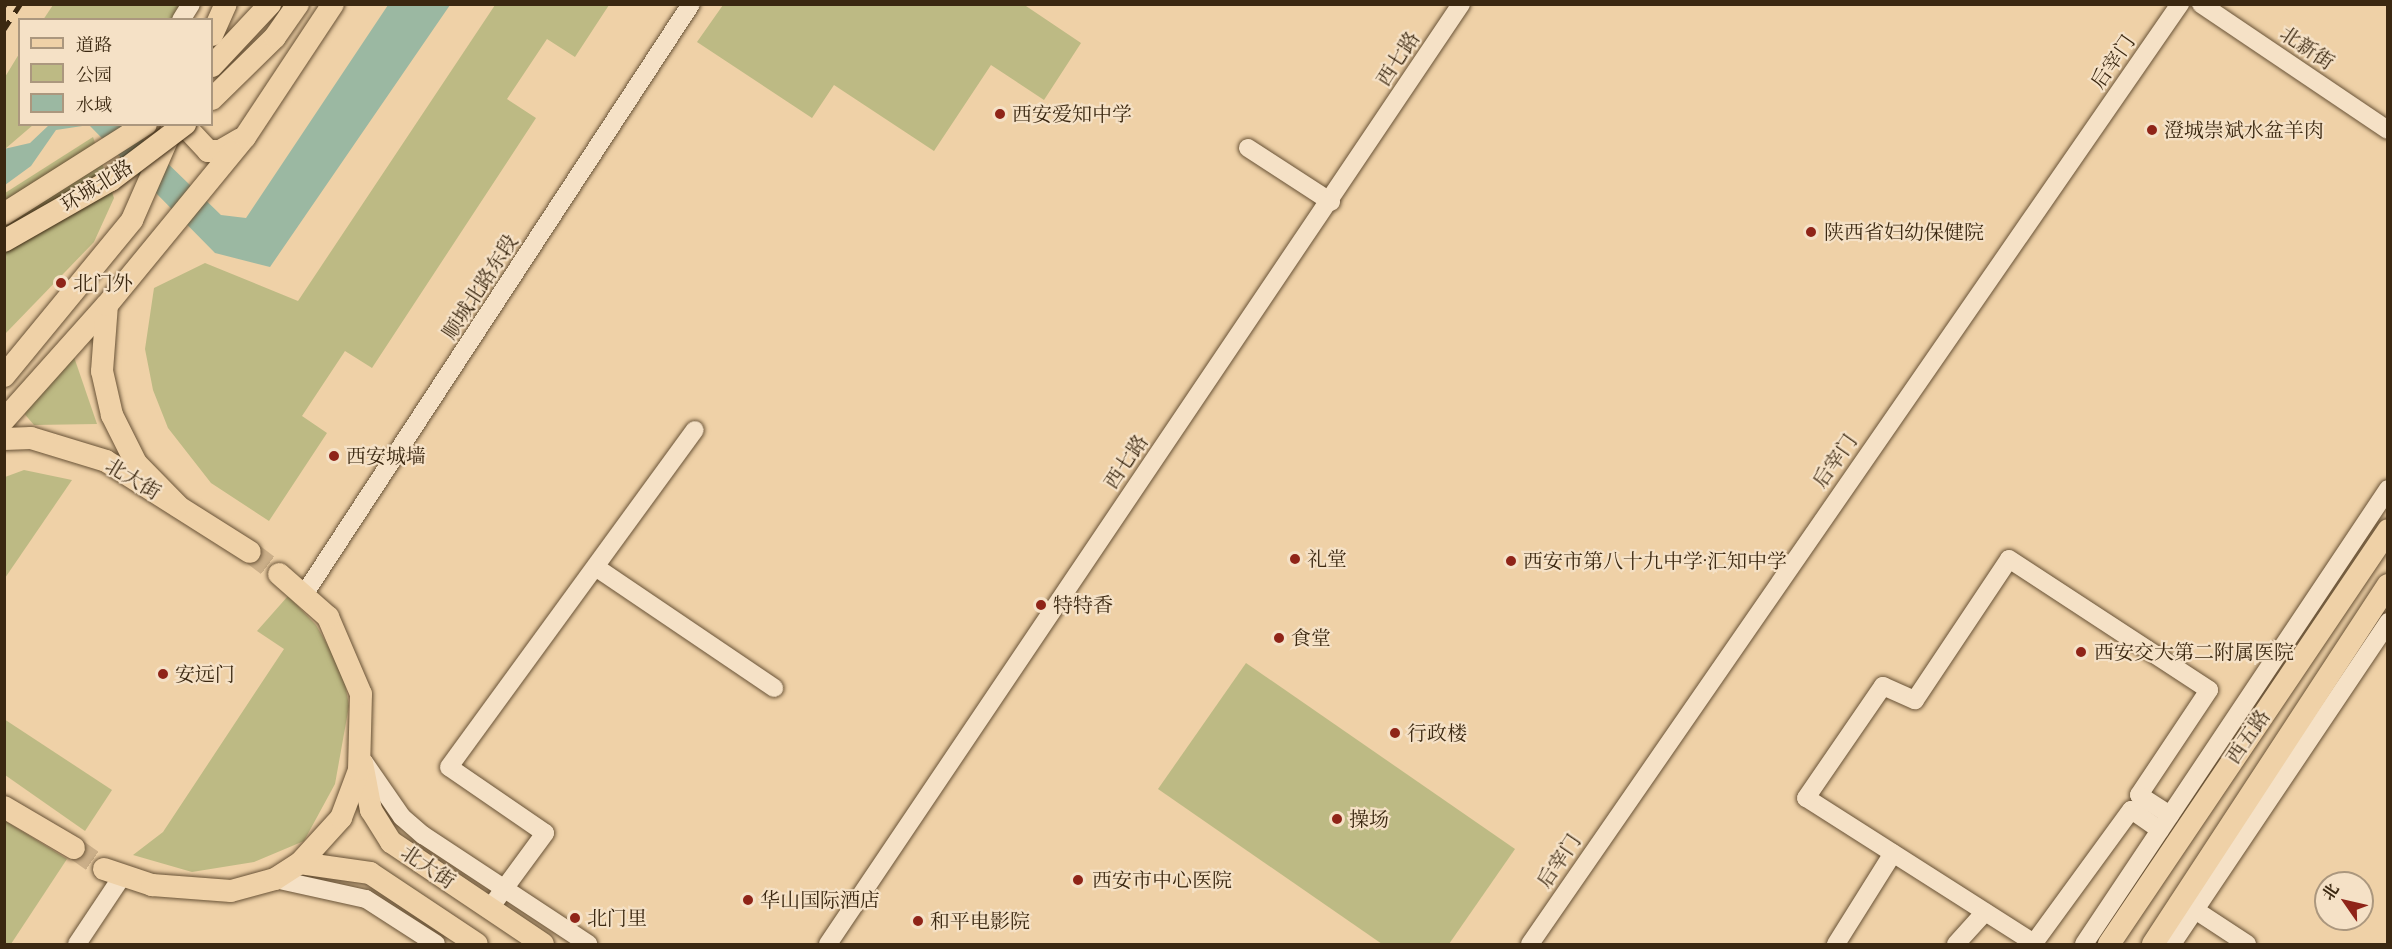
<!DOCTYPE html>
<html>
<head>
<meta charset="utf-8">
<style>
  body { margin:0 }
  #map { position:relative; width:2392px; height:949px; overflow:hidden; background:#efd1a7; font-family:"IM FELL Double Pica","Noto Serif SC",serif }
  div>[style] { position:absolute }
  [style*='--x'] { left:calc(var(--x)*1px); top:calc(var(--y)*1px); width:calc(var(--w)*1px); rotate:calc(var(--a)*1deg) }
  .green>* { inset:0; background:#bdba84 }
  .water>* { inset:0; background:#9bb8a2 }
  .major-tunnel>* { height:22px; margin-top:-11px; transform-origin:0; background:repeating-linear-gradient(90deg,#cbaf89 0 22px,transparent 0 33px) }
  .roads { filter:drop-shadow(0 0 2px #685236) drop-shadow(0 0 2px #685236) }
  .minor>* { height:18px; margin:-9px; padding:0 9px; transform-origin:9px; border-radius:9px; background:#f5e1c6 }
  .major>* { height:22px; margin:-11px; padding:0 11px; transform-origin:11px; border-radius:11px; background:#efd1a7 }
  .rail>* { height:4.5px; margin-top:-2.25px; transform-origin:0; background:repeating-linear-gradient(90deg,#3b2811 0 10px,transparent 0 20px) }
  .bridges { filter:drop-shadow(0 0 2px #3b2811) drop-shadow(0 0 2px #3b2811) }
  .major-bridge>* { height:22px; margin:-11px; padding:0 11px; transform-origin:11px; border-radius:11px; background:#efd1a7 }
  .dots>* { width:16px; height:16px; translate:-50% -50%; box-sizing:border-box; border:3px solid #f5e1c6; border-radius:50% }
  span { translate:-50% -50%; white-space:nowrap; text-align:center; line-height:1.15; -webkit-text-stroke:4.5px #f5e1c6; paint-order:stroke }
  .street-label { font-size:20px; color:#3b2811 }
  .poi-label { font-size:20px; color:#3b2811 }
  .left { translate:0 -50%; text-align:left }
  .frame { position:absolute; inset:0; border:6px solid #3b2811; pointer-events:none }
  .legend { position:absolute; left:18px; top:18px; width:195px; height:108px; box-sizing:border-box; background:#f5e1c6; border:2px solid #ab977e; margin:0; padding:8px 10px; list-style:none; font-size:18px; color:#3b2811 }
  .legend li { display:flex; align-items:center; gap:12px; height:30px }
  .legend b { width:30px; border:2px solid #ab977e }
  .north { position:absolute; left:2314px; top:871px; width:60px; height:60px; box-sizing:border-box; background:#f5e1c6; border:2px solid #ab977e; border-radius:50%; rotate:304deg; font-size:16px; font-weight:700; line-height:24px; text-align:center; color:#3b2811 }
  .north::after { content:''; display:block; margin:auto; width:21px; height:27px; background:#8f2418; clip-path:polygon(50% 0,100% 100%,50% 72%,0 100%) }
</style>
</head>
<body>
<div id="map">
  <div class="green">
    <div style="clip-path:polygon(1023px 4px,1081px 43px,1044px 100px,991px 65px,934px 151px,834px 85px,812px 118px,697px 42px,723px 5px)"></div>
    <div style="clip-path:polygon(53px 5px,186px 5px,177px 19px,43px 20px)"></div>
    <div style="clip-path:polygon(495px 5px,609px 5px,575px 57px,547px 39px,507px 99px,536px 118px,372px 368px,345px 351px,302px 416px,327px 433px,269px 521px,211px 483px,168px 428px,153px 390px,145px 349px,154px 288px,205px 263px,298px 301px)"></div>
    <div style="clip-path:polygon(19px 54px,20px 124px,33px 125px,5px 149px,5px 77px)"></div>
    <div style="clip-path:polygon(93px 137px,114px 198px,94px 242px,5px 334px,5px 193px)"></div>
    <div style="clip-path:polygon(73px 354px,97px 424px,34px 425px,22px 411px)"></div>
    <div style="clip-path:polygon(24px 470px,72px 480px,5px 578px,5px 477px)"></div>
    <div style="clip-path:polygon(288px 596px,316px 625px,343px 672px,349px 706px,335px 784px,304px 841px,254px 862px,192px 872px,133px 855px,163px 832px,284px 649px,257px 631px)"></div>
    <div style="clip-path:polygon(1246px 663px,1515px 849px,1449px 944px,1382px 944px,1158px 789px)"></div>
    <div style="clip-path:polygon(4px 719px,112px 790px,85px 831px,5px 775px)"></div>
    <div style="clip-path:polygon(4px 820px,67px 859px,11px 944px,5px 944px)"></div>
  </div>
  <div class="water">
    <div style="clip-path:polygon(388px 5px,450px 5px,270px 267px,215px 253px,89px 125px,56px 130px,31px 166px,5px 185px,4px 149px,30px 143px,49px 125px,128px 125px,221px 215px,246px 218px)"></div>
  </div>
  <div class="major-tunnel">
    <div style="--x:250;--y:552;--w:36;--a:37"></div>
    <div style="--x:74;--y:848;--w:37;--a:35"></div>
  </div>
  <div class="roads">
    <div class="minor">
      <div style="--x:2201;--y:4;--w:225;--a:34"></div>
      <div style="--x:181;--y:20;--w:19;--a:-58"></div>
      <div style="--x:1248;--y:148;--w:99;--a:33"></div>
      <div style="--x:597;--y:568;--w:214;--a:34.1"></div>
      <div style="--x:305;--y:593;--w:704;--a:-56.76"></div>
      <div style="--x:364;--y:762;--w:67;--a:55.4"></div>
      <div style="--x:402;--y:817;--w:28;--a:41"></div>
      <div style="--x:423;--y:835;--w:198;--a:33.4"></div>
      <div style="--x:2160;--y:830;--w:35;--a:-145"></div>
      <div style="--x:2131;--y:810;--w:165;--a:126.1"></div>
      <div style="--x:2034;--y:943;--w:270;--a:-147.5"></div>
      <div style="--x:1806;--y:798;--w:136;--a:-55.5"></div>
      <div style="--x:1883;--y:686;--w:35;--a:24"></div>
      <div style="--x:1915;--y:700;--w:169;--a:-56.3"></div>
      <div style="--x:2009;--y:559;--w:239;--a:33.2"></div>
      <div style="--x:2209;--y:690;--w:126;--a:123.7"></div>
      <div style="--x:2139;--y:795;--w:37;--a:33"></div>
      <div style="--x:275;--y:879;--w:93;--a:12.4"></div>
      <div style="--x:366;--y:899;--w:83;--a:32.7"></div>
      <div style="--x:2186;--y:904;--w:73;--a:33.3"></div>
      <div style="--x:490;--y:908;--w:93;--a:-53.7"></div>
      <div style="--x:545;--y:833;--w:116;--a:-145.5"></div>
      <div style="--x:449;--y:767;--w:417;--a:-53.9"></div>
      <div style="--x:77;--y:944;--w:83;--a:-56.3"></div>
      <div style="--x:828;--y:944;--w:1133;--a:-56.04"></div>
      <div style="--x:1530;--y:944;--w:1143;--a:-55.34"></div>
      <div style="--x:1836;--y:944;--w:107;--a:-57.9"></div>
      <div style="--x:1956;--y:944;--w:43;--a:-47.8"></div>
      <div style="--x:2084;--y:944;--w:547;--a:-56.25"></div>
      <div style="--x:2172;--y:944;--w:388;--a:-56.1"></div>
    </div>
    <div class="major">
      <div style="--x:212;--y:35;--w:34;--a:-66"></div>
      <div style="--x:212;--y:66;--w:85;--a:-46.9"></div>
      <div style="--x:212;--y:99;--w:88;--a:-44.5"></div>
      <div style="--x:275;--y:37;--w:40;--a:-55.1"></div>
      <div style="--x:183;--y:124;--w:37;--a:47"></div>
      <div style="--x:208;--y:151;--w:12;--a:0"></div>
      <div style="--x:220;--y:151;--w:24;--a:-30"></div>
      <div style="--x:4;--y:214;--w:168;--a:-32.4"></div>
      <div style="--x:4;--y:376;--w:202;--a:-50.6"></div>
      <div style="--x:132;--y:220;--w:97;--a:-66.3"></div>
      <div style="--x:4;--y:420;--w:154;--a:-48.2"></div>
      <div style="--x:4;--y:439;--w:27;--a:-2"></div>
      <div style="--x:31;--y:438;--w:78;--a:17"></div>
      <div style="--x:106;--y:461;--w:170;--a:32.3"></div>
      <div style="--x:178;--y:506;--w:60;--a:-134.3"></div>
      <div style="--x:136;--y:463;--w:54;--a:-116.6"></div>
      <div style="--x:112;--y:415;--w:45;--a:-102.8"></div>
      <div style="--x:102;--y:371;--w:66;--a:-85.7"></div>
      <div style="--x:107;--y:305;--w:217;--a:-50.6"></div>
      <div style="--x:245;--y:137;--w:159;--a:-56.5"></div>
      <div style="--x:362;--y:763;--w:48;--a:79.2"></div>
      <div style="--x:371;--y:810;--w:38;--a:58"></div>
      <div style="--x:391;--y:842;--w:183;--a:33.9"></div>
      <div style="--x:4;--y:807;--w:81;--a:30.4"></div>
      <div style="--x:300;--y:863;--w:71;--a:8.1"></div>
      <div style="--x:370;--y:873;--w:128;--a:33.6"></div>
      <div style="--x:104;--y:869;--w:51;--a:18.4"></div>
      <div style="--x:152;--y:885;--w:79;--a:4.3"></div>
      <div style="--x:231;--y:891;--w:46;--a:-15.3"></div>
      <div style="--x:275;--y:879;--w:30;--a:-33"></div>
      <div style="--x:300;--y:863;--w:61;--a:-47.7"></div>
      <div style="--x:341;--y:818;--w:51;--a:-69.4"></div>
      <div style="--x:359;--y:770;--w:76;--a:-88.5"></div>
      <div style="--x:361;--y:694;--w:84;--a:-113.2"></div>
      <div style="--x:328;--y:617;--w:65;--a:-138.7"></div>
      <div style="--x:2109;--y:944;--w:499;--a:-56"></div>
      <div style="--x:2153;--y:944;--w:429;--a:-56.8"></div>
    </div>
  </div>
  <div class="rail">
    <div style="--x:4;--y:6;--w:2;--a:-63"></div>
    <div style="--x:4;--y:29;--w:30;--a:-57"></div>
  </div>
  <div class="bridges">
    <div class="major-bridge">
      <div style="--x:4;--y:241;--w:123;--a:-29.7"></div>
      <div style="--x:111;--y:180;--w:93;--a:-37.1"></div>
    </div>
  </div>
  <div class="dots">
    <div style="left:1000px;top:114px;background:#8f2418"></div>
    <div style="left:2152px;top:130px;background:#8f2418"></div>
    <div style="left:1811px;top:232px;background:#8f2418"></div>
    <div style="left:61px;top:283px;background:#8f2418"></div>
    <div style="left:334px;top:456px;background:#8f2418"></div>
    <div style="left:1295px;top:559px;background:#8f2418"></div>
    <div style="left:1511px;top:561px;background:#8f2418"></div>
    <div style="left:1041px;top:605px;background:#8f2418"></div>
    <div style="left:1279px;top:638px;background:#8f2418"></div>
    <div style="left:2081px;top:652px;background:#8f2418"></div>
    <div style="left:163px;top:674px;background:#8f2418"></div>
    <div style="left:1395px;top:733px;background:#8f2418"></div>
    <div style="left:1337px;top:819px;background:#8f2418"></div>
    <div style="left:1078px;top:880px;background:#8f2418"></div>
    <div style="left:748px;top:900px;background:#8f2418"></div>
    <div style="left:575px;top:918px;background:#8f2418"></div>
    <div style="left:918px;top:921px;background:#8f2418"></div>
  </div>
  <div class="street-label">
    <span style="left:2307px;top:48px;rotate:34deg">北新街</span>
    <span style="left:1398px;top:59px;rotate:-57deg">西七路</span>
    <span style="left:2113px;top:62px;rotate:-55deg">后宰门</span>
    <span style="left:97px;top:186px;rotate:-32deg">环城北路</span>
    <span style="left:480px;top:287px;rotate:-57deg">顺城北路东段</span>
    <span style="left:1835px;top:461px;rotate:-55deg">后宰门</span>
    <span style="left:1126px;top:462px;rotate:-56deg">西七路</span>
    <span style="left:133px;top:479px;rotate:31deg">北大街</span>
    <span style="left:2248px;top:737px;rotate:-56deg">西五路</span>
    <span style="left:1559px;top:861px;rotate:-56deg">后宰门</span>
    <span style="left:428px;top:867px;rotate:34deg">北大街</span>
  </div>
  <div class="poi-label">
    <span class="left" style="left:1012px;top:114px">西安爱知中学</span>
    <span class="left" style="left:2164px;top:130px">澄城崇斌水盆羊肉</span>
    <span class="left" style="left:1824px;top:232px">陕西省妇幼保健院</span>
    <span class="left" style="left:73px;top:283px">北门外</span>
    <span class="left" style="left:346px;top:456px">西安城墙</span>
    <span class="left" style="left:1307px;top:559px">礼堂</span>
    <span class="left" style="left:1523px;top:561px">西安市第八十九中学·汇知中学</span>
    <span class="left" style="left:1053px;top:605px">特特香</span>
    <span class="left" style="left:1291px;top:638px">食堂</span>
    <span class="left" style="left:2094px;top:652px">西安交大第二附属医院</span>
    <span class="left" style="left:175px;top:674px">安远门</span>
    <span class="left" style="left:1407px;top:733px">行政楼</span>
    <span class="left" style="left:1349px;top:819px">操场</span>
    <span class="left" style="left:1092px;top:880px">西安市中心医院</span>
    <span class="left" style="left:760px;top:900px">华山国际酒店</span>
    <span class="left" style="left:587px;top:918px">北门里</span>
    <span class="left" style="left:930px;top:921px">和平电影院</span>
  </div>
  <div class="frame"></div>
  <ul class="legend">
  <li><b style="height:8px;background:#efd1a7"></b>道路</li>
  <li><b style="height:16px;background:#bdba84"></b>公园</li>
  <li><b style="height:16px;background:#9bb8a2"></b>水域</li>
  </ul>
  <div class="north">北</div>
</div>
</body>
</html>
